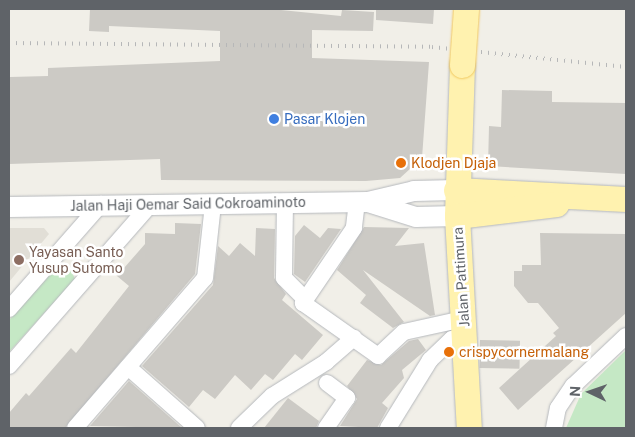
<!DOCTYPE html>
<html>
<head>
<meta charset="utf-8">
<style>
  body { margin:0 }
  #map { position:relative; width:635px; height:437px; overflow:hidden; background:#f1efe8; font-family:"Public Sans",sans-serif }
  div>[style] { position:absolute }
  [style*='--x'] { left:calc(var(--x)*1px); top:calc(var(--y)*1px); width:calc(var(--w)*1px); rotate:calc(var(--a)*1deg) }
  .education>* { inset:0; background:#e1ded6 }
  .green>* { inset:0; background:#c5e8c5 }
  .building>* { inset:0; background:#cccac5; transform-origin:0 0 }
  .roads { filter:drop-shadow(0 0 1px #b5b8bc) drop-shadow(0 0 1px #b5b8bc) }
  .minor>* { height:16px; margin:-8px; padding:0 8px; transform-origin:8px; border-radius:8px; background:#fff }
  .tertiary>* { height:20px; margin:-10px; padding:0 10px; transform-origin:10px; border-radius:10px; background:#fff }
  .primary>* { height:25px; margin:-12.5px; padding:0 12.5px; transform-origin:12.5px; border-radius:12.5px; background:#fff2af }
  .rail>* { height:4px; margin-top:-2px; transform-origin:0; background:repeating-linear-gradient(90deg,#b6b7b8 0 1px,transparent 0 7px) }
  .bridges { filter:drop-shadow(0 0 1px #f2c960) drop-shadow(0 0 1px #f2c960) }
  .primary-bridge>* { height:25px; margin:-12.5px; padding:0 12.5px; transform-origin:12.5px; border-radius:12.5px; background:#fff2af }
  .dots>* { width:14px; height:14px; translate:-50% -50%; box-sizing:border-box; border:2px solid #fff; border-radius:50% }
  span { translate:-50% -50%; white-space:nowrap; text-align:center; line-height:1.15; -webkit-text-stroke:5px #fff; paint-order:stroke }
  .shop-label { font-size:14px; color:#366cbe }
  .left { translate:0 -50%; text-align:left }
  .food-label { font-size:14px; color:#c56008 }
  .street-label { font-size:14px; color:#5f6368 }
  .education-label { font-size:14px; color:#785e54 }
  .frame { position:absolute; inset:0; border:10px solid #5f6368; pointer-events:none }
  .north { position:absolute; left:565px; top:367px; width:50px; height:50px; -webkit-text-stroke:4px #fff; paint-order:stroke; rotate:273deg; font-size:14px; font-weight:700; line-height:20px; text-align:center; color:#5f6368 }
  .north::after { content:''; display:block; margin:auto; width:18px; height:22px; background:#5f6368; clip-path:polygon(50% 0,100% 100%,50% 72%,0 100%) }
</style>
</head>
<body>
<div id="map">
  <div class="education">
    <div style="clip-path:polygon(9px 228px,44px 228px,49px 234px,9px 282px)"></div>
  </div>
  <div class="green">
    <div style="clip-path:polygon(68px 264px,75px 279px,9px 352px,9px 320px,59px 265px)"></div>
    <div style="clip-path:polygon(626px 350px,626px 428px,566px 428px,581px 394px)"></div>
  </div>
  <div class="building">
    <div style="clip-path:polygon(90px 9px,271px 9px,341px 16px,342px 10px,374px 12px,373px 31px,312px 30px,312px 58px,429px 62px,422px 158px,400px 178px,366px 181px,161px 180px,160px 159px,9px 164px,10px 77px,48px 76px,48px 68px,220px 61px,220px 31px,109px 26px,109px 32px,89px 31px)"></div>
    <div style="clip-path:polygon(376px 9px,434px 9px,433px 24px,376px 20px)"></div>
    <div style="clip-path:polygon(502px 90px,552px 91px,552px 102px,626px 103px,626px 174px,488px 166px,489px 126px,501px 127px)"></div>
    <div style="clip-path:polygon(175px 223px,201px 224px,195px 274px,65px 428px,9px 428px,9px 413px,26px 393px,29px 396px,71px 348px,76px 353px,129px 286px,117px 276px,145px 244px,145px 233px,175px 234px)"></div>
    <div style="clip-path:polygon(304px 225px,320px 238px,328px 228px,341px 229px,305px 282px,294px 274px,295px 236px)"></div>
    <div style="clip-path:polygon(364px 227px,409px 228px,395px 246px,424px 243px,435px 315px,430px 316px,363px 270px,404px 322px,393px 328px,360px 303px,366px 295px,337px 270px)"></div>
    <div style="clip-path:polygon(256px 228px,275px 229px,274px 278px,286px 294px,282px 300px,323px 335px,302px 360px,295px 354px,273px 380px,265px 374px,251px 390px,235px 375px,215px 399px,203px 390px,189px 407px,142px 366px,213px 285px,218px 246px,229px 256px,240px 243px,255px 256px)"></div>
    <div style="clip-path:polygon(540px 233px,626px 234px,626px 313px,518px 410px,499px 388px,556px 336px,553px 333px,559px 328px,538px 303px,528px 303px,514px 286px,514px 271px,522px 271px,522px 265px,541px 265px)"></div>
    <div style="clip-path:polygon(418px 339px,426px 350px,402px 370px,404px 378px,382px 403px,388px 408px,377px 428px,340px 426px,357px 399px,347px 386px,367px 360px,381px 365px,409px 341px)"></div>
    <div style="left:480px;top:340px;width:40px;height:28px;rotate:1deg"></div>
    <div style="clip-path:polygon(129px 381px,182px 428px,90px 426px)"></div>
    <div style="clip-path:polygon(288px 398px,319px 421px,316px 428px,264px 428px)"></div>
  </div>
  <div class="roads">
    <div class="minor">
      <div style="--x:357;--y:202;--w:26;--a:97"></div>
      <div style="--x:354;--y:228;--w:91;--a:124.2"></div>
      <div style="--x:303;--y:303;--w:92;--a:35.2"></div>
      <div style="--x:378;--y:356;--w:35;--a:-43"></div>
      <div style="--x:404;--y:332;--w:60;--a:-12.4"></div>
      <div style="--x:285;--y:203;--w:75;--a:90.8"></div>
      <div style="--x:284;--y:278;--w:28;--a:45"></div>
      <div style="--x:9;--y:309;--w:140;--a:-48.8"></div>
      <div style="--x:9;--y:366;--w:215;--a:-48.8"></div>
      <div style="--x:128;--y:367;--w:92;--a:41.5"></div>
      <div style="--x:75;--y:428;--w:198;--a:-49.1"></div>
      <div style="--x:205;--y:278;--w:74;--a:-83.8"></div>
      <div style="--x:239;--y:428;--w:46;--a:-44.1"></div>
      <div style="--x:272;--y:396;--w:64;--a:-32.2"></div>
      <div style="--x:326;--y:362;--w:37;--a:-41"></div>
      <div style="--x:326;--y:428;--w:37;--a:-55"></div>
      <div style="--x:347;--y:398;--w:25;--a:-143"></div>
      <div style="--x:388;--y:428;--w:80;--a:-58.3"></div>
      <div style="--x:430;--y:360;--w:30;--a:-44"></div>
      <div style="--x:452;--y:339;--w:13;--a:-9"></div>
      <div style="--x:554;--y:428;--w:20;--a:-79"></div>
      <div style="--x:558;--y:408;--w:27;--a:-56"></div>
      <div style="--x:573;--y:386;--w:73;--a:-43.3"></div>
    </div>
    <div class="tertiary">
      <div style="--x:368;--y:202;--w:50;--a:17.4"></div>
      <div style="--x:416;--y:217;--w:41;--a:-1.4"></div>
      <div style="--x:9;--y:207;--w:359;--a:-0.8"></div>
      <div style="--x:368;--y:202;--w:47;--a:-13.4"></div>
      <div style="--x:414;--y:191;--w:42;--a:-1.4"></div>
    </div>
    <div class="primary">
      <div style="--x:462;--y:65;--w:151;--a:91.9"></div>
      <div style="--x:457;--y:216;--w:212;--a:86.8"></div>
      <div style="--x:456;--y:190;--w:170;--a:3"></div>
      <div style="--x:457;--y:216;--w:100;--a:-6.9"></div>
    </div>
  </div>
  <div class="rail">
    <div style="--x:9;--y:43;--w:423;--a:0.5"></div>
    <div style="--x:432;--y:47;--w:195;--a:5.9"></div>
  </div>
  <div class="bridges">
    <div class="primary-bridge">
      <div style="--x:462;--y:65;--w:56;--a:-85.9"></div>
    </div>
  </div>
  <div class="dots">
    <div style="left:274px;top:119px;background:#3f7fe0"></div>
    <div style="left:401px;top:163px;background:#e8710a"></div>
    <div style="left:19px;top:260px;background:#8d6e63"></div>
    <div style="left:449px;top:352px;background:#e8710a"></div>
  </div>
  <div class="shop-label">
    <span class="left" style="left:284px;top:119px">Pasar Klojen</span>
  </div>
  <div class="food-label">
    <span class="left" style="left:411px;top:163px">Klodjen Djaja</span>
    <span class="left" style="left:459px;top:352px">crispycornermalang</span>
  </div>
  <div class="street-label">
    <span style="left:188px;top:204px;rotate:-1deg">Jalan Haji Oemar Said Cokroaminoto</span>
    <span style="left:461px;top:277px;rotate:-94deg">Jalan Pattimura</span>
  </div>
  <div class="education-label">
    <span class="left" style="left:29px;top:260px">Yayasan Santo<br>Yusup Sutomo</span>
  </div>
  <div class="frame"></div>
  <div class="north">N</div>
</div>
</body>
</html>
